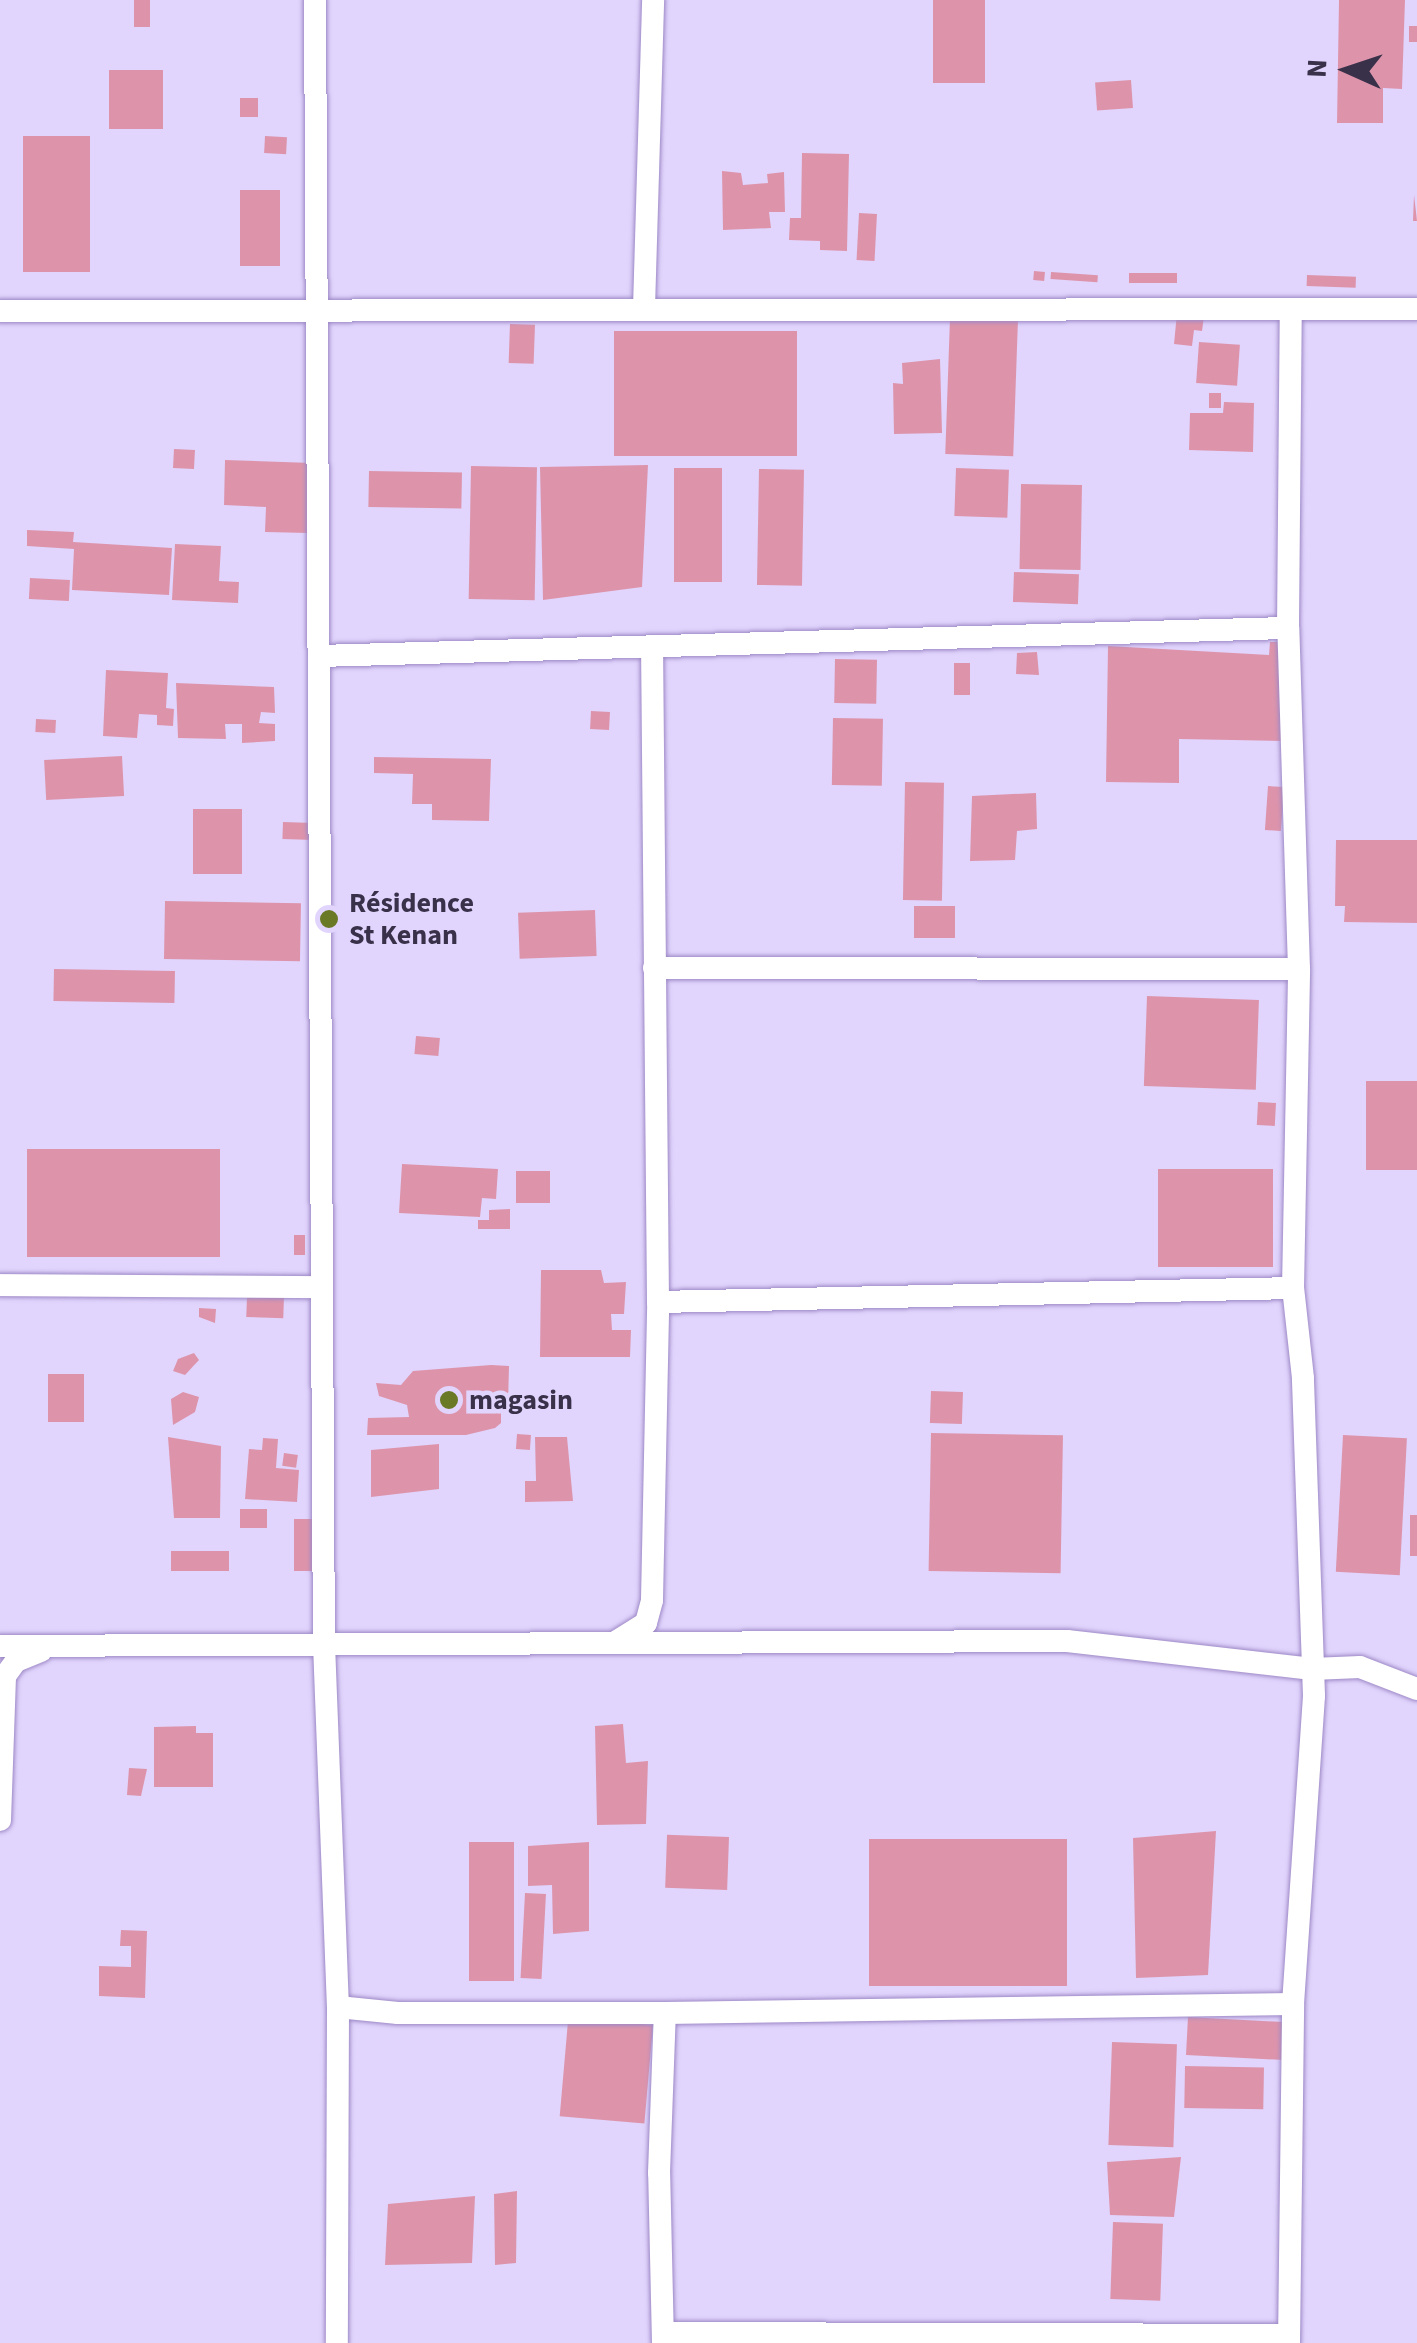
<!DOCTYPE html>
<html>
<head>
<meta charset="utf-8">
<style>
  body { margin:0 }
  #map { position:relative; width:1417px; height:2343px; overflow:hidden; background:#e1d5fd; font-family:"Source Sans 3",sans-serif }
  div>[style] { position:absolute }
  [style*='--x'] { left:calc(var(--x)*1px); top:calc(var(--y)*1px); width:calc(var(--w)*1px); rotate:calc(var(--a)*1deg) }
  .building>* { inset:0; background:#dd94ab; transform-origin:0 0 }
  .roads { filter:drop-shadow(0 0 2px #9d88c6) drop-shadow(0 0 2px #9d88c6) }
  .street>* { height:22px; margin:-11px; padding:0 11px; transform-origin:11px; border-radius:11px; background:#fff }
  .dots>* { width:28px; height:28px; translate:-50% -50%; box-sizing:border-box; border:5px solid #e1d5fd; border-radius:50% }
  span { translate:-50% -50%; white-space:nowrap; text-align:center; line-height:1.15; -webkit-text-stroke:9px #e1d5fd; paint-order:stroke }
  .poi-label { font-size:28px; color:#39314a; font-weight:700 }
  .left { translate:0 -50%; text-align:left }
  .north { position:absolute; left:1297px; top:20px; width:100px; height:100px; -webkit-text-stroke:8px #e1d5fd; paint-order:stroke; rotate:273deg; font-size:28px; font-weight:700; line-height:40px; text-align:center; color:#39314a }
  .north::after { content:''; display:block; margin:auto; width:35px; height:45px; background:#39314a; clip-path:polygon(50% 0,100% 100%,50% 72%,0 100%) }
</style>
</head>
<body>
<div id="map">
  <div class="building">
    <div style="left:134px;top:0;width:16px;height:27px"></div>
    <div style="left:933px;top:0;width:52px;height:83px"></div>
    <div style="clip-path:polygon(1339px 0,1405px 0,1402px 89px,1383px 88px,1383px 123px,1337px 123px)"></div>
    <div style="left:1417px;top:26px;width:16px;height:8px;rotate:90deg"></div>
    <div style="left:109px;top:70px;width:54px;height:59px"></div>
    <div style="left:1131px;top:80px;width:28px;height:36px;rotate:86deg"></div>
    <div style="left:240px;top:98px;width:18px;height:19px"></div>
    <div style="left:23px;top:136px;width:67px;height:136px"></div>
    <div style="left:265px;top:136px;width:22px;height:17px;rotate:3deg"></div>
    <div style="clip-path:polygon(802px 153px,849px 154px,847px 251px,820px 250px,820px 241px,789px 240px,790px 218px,801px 218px)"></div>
    <div style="clip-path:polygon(722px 171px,741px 173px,743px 185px,768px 183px,767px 174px,784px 172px,785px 212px,769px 212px,771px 228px,723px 230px)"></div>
    <div style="left:240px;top:190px;width:40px;height:76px"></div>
    <div style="clip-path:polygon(1414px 195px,1417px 221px,1413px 221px)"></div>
    <div style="left:859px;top:213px;width:18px;height:47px;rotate:3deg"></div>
    <div style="left:1034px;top:271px;width:11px;height:9px;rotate:5deg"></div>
    <div style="left:1051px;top:272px;width:47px;height:7px;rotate:4deg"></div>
    <div style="left:1129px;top:273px;width:48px;height:10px"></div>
    <div style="left:1307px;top:275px;width:49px;height:11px;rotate:2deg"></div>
    <div style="clip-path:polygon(1177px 313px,1204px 316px,1202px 331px,1194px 330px,1192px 346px,1174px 344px)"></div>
    <div style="left:950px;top:318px;width:68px;height:136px;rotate:2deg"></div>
    <div style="left:510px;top:324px;width:25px;height:39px;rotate:2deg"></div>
    <div style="left:797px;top:331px;width:125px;height:183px;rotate:90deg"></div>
    <div style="left:1199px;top:342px;width:41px;height:41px;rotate:4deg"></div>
    <div style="clip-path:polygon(940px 359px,942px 433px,894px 434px,893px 383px,903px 384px,902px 363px)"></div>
    <div style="left:1209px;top:393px;width:12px;height:15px"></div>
    <div style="clip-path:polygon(1224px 402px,1254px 403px,1253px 452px,1189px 450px,1190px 413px,1223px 413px)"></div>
    <div style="left:174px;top:449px;width:21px;height:19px;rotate:3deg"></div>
    <div style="clip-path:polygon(225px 460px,312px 463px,309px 533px,265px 532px,266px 507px,224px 505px)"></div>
    <div style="clip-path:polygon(648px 465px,642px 587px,543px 600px,540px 467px)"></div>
    <div style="left:471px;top:466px;width:66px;height:133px;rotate:1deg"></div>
    <div style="left:674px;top:468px;width:48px;height:114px"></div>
    <div style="left:956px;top:468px;width:53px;height:48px;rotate:2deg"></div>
    <div style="left:759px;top:469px;width:45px;height:116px;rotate:1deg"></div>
    <div style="left:369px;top:471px;width:93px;height:36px;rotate:1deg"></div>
    <div style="left:1021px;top:484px;width:61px;height:85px;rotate:1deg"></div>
    <div style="clip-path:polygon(27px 530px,74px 532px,73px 542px,172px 548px,169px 595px,72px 590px,74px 549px,27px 546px)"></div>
    <div style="clip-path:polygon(175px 544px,221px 546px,219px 581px,239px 582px,238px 603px,172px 600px)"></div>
    <div style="left:1014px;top:572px;width:65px;height:30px;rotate:2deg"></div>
    <div style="left:30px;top:578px;width:40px;height:21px;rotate:3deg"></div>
    <div style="clip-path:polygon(1270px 642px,1283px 642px,1285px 741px,1179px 739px,1179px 783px,1106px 782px,1108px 646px,1269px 655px)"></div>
    <div style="clip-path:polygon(1037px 652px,1039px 675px,1016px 674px,1017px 653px)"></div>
    <div style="left:835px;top:659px;width:42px;height:44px;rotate:1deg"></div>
    <div style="left:954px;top:663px;width:16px;height:32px"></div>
    <div style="clip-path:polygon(106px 670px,168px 673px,166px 708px,174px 709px,173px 726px,157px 725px,157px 715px,139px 714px,137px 738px,103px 736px)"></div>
    <div style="clip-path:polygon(176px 683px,274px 687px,275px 713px,261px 712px,259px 723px,275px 724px,275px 741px,242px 743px,242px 724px,225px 724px,226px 739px,178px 738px)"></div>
    <div style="left:591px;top:711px;width:19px;height:18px;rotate:3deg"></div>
    <div style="left:833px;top:718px;width:50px;height:67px;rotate:1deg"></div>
    <div style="left:36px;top:719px;width:20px;height:13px;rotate:3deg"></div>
    <div style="left:122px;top:756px;width:40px;height:78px;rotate:87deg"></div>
    <div style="clip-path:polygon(374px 757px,491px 759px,489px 821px,432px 820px,432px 804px,412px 804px,413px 774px,374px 773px)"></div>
    <div style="left:905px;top:782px;width:39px;height:118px;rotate:1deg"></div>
    <div style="left:1268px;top:786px;width:16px;height:44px;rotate:4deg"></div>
    <div style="clip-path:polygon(1036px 793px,1037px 829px,1017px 831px,1015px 860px,970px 861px,972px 796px)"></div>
    <div style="left:193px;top:809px;width:49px;height:65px"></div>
    <div style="left:283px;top:822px;width:31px;height:17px;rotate:2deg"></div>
    <div style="clip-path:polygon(1336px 840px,1417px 840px,1417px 923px,1344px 922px,1345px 906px,1335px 906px)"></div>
    <div style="left:165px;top:901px;width:136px;height:58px;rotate:1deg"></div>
    <div style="left:914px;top:906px;width:41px;height:32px"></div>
    <div style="left:595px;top:910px;width:46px;height:77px;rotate:88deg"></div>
    <div style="left:54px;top:969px;width:121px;height:32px;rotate:1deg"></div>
    <div style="left:1147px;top:996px;width:112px;height:90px;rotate:2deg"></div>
    <div style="left:416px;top:1036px;width:24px;height:18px;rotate:5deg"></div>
    <div style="left:1366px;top:1081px;width:51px;height:89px"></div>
    <div style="left:1258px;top:1102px;width:18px;height:23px;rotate:3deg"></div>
    <div style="left:27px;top:1149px;width:193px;height:108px"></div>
    <div style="clip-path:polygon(402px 1164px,498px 1169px,496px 1199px,482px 1198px,480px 1217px,399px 1213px)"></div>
    <div style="left:1158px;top:1169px;width:115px;height:98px"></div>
    <div style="left:516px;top:1171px;width:34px;height:32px"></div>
    <div style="clip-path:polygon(510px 1209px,510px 1229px,478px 1229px,478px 1220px,489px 1220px,489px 1210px)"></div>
    <div style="left:294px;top:1235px;width:11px;height:20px"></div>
    <div style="clip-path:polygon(541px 1270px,601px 1270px,604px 1283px,626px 1282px,624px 1314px,611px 1314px,612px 1330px,631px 1330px,630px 1357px,540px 1357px)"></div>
    <div style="left:247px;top:1296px;width:37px;height:21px;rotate:2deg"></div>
    <div style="clip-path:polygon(199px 1308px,216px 1309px,215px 1323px,199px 1317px)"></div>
    <div style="clip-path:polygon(194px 1353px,199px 1360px,185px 1375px,173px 1371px,178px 1359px)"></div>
    <div style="clip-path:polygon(491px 1365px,509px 1366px,508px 1405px,501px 1404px,501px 1423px,495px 1428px,466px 1435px,367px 1435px,368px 1418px,409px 1417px,407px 1405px,379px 1396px,376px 1383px,401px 1385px,413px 1371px)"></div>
    <div style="left:48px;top:1374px;width:36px;height:48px"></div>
    <div style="left:931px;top:1391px;width:32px;height:32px;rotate:2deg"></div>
    <div style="clip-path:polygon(183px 1392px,199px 1397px,195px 1412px,173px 1425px,171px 1399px)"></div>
    <div style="left:931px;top:1433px;width:132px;height:138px;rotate:1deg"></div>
    <div style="left:517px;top:1434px;width:14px;height:15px;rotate:4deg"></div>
    <div style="left:1343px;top:1435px;width:64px;height:137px;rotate:3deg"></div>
    <div style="clip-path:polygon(168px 1437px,221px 1446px,220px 1518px,174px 1518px)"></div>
    <div style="clip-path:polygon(535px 1437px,567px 1437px,573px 1501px,525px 1502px,525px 1481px,536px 1481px)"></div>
    <div style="clip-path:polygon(263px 1438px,278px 1439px,276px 1468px,299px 1470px,297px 1502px,245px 1499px,249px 1449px,262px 1450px)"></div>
    <div style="clip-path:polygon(439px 1444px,439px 1489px,371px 1497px,371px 1450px)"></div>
    <div style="left:284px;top:1453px;width:14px;height:13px;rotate:8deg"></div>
    <div style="left:240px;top:1509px;width:27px;height:19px"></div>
    <div style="left:1410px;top:1515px;width:7px;height:41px"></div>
    <div style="left:294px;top:1519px;width:18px;height:52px"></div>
    <div style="left:229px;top:1551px;width:20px;height:58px;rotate:90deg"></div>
    <div style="clip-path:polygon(623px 1724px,626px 1763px,648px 1761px,646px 1824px,597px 1825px,595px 1726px)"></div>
    <div style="clip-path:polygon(196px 1726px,196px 1733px,213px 1733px,213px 1787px,154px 1787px,154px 1727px)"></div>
    <div style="clip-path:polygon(129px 1768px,147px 1769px,141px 1796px,127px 1795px)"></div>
    <div style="clip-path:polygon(1216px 1831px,1208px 1975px,1136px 1978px,1133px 1838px)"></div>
    <div style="left:729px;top:1837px;width:53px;height:62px;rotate:92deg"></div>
    <div style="left:869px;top:1839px;width:198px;height:147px"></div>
    <div style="left:514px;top:1842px;width:139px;height:45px;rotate:90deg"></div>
    <div style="clip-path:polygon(589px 1842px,589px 1931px,553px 1934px,552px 1885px,528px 1886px,528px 1846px)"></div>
    <div style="left:525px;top:1893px;width:21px;height:85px;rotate:3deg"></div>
    <div style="clip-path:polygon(121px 1930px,147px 1931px,145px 1998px,99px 1996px,99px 1966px,131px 1967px,131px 1946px,120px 1946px)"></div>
    <div style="left:1188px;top:2017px;width:103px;height:38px;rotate:3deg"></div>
    <div style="left:653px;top:2025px;width:99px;height:85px;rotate:95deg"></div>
    <div style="left:1112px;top:2042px;width:65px;height:103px;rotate:2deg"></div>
    <div style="left:1185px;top:2066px;width:79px;height:42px;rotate:1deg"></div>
    <div style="clip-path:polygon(1181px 2157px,1174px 2217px,1110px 2215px,1107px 2162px)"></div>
    <div style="clip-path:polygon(517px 2191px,516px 2263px,495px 2265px,494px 2194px)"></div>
    <div style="clip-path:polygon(475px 2196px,472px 2263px,385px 2265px,388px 2204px)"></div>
    <div style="left:1113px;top:2222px;width:50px;height:77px;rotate:2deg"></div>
  </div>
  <div class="roads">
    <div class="street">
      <div style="--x:315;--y:0;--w:1644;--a:89.69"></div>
      <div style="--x:324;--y:1644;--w:363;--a:87.8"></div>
      <div style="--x:338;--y:2007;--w:336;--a:90.2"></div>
      <div style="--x:644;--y:308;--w:308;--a:-88.3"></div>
      <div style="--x:0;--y:311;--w:1417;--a:-0.08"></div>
      <div style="--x:319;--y:656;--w:969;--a:-1.66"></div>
      <div style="--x:654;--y:968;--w:645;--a:0.09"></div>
      <div style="--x:0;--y:1285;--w:322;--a:0.4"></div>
      <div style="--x:658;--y:1302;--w:635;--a:-1.26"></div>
      <div style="--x:617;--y:1641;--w:34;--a:-32"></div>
      <div style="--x:646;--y:1623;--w:24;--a:-75"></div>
      <div style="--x:652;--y:1600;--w:298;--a:-88.8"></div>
      <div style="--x:658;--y:1302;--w:656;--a:-90.52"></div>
      <div style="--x:0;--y:1646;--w:1067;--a:-0.27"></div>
      <div style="--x:1067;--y:1641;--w:247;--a:6.5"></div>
      <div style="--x:1312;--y:1669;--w:48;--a:-2.4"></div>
      <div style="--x:1360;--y:1667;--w:61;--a:21.1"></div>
      <div style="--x:0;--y:1820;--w:144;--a:-88"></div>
      <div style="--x:5;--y:1676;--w:19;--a:-54"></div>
      <div style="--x:16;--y:1661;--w:27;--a:-22"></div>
      <div style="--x:338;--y:2007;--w:60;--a:5.7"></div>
      <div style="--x:398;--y:2013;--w:267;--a:0"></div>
      <div style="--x:665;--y:2013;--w:628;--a:-0.82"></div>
      <div style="--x:663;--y:2333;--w:626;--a:0.18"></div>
      <div style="--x:663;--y:2343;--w:170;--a:-91.3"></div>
      <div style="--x:659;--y:2173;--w:160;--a:-87.9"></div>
      <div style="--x:1289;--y:2343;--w:339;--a:-89.3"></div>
      <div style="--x:1293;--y:2004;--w:309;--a:-86.1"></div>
      <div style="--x:1314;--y:1696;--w:318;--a:-92"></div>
      <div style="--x:1303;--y:1378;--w:91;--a:-96.3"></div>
      <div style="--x:1293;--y:1288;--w:319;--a:-88.9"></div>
      <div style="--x:1299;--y:969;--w:341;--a:-91.8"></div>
      <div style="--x:1288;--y:628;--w:317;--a:-89.5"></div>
    </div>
  </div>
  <div class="dots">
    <div style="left:329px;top:919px;background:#6a7926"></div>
    <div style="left:449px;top:1400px;background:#6a7926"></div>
  </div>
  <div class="poi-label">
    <span class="left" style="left:349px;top:919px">Résidence<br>St Kenan</span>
    <span class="left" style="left:469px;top:1400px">magasin</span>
  </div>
  <div class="north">N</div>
</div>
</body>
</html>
